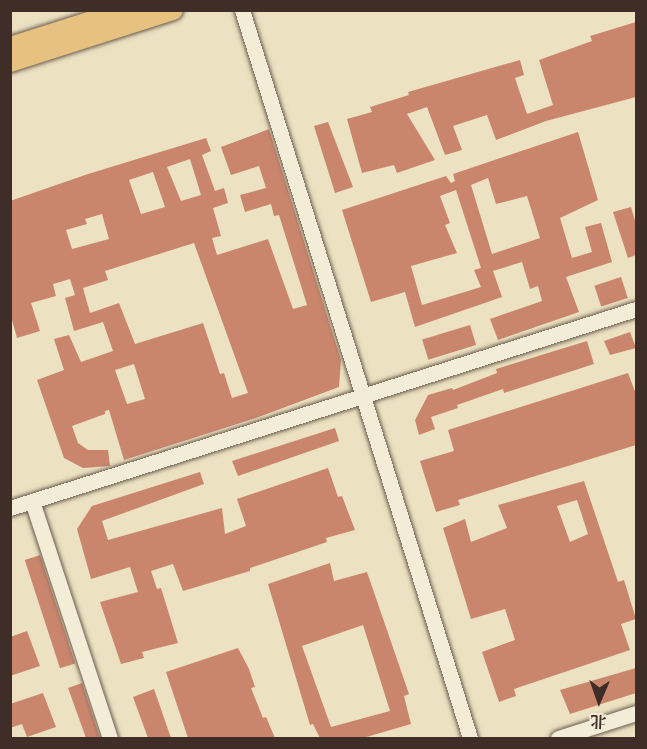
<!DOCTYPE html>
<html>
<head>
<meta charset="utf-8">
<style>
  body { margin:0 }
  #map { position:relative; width:647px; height:749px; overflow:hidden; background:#ece2c1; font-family:"Sorts Mill Goudy","Noto Serif SC",serif }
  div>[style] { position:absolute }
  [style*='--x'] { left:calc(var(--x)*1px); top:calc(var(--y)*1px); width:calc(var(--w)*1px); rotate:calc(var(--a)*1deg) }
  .building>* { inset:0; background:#ca866d; transform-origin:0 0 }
  .roads { filter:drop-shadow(0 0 2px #6a5b4e) drop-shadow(0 0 2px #6a5b4e) }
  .minor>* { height:15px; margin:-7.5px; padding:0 7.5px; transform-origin:7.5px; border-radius:7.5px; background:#f3ecd7 }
  .major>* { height:20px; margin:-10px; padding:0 10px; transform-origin:10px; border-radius:10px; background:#e6c180 }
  span { translate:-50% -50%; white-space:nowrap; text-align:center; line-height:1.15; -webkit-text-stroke:6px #f3ecd7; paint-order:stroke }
  .frame { position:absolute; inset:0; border:12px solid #3f2e28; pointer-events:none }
  .north { position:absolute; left:569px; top:671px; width:60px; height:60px; -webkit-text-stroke:4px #f3ecd7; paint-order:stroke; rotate:182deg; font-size:16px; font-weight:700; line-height:24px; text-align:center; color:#3f2e28 }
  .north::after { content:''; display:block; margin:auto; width:21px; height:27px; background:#3f2e28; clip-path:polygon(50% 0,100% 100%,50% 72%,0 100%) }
</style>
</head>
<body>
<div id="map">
  <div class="building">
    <div style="clip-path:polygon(636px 22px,636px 97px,546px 121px,496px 140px,487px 115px,453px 126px,462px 150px,445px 155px,427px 107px,407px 114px,435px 160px,397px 173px,394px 165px,362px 173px,347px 119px,372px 112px,370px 107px,409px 95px,408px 92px,520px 60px,524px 75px,515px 78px,527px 114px,553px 105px,539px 60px,592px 41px,590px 36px)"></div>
    <div style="clip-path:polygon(328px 122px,353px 187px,335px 193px,314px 126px)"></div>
    <div style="clip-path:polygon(evenodd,269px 129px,341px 360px,339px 387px,256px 418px,124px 460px,109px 410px,105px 411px,105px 414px,72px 426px,78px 443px,88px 450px,108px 450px,110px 466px,83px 468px,64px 458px,37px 380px,64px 370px,54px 339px,69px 335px,81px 362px,113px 351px,103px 322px,74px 331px,65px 298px,75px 295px,70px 279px,53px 284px,56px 296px,31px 303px,40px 331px,17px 338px,10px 313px,10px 201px,88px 174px,206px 138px,211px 151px,202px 155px,215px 191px,224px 188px,228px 203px,213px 208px,221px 236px,212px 238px,217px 255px,268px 239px,293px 309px,307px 305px,279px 215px,274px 216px,271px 204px,245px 212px,240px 195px,266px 188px,259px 166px,231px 175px,221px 147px,269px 129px,190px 159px,201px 195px,181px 201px,167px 167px,190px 159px,269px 129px,153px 172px,165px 207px,141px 214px,129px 180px,153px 172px,269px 129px,102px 214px,109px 239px,72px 249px,66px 230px,87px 224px,85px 219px,102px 214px,269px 129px,194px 243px,248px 393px,232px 398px,224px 373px,220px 374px,203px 323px,135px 344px,119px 303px,90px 313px,83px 288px,108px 280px,105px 271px,194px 243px,269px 129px,134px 364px,145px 399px,127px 404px,115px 370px,134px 364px)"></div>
    <div style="clip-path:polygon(evenodd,578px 132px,598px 200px,560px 218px,572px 258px,592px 252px,585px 227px,601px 223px,612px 262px,566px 277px,579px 312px,498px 340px,490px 319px,542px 301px,538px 286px,530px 289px,522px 262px,493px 271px,502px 297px,415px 327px,405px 292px,371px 302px,342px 210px,446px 176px,451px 183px,455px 181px,453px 174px,578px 132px,488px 178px,496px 204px,527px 196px,540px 238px,492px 254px,471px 185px,488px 178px,578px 132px,456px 190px,481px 268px,474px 270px,481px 287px,422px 305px,411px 266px,457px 253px,445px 225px,450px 223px,440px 196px,456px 190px)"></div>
    <div style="clip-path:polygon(631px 207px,636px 224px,636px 255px,628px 258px,613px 212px)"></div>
    <div style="left:621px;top:277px;width:22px;height:28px;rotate:72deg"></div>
    <div style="left:470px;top:325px;width:21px;height:50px;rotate:73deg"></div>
    <div style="clip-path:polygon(630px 332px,636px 348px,610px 355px,604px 341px)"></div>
    <div style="clip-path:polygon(587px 341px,594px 364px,504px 393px,503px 389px,457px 405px,458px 408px,431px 417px,435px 429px,419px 435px,415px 420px,428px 395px,452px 388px,453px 390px,497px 373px,496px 369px)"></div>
    <div style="clip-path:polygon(628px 373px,636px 394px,636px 445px,458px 500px,460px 505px,436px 512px,420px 461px,454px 451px,448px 430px)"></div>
    <div style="clip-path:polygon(335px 428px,339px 441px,238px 476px,232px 461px)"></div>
    <div style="clip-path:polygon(328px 468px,338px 497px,342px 496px,355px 530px,326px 538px,327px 542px,250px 568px,250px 571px,183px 591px,173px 564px,151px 571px,157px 589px,161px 588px,178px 643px,142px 652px,144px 658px,121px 664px,100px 602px,138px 592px,130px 567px,91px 579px,77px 529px,92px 506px,200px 472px,204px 484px,102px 521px,108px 540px,222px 508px,225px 534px,246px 526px,237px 499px)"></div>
    <div style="clip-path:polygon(evenodd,584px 481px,618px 582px,624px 580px,636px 619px,621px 624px,630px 650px,514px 689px,516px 696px,499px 702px,482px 652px,515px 640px,505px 609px,471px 619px,443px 528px,465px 519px,471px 542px,507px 528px,498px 505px,584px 481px,577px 500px,588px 534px,570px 542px,557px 506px,577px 500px)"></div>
    <div style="left:40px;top:555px;width:114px;height:16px;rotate:72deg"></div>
    <div style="clip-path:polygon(evenodd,330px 563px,334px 581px,367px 572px,409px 694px,404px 696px,411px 724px,363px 738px,320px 738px,313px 724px,310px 725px,268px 584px,330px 563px,363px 625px,390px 711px,331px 727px,302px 646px,363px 625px)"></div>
    <div style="clip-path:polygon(27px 631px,40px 666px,10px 676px,10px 637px)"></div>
    <div style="clip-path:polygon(238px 648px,249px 669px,255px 687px,251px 688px,263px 718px,266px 717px,275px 738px,188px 738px,166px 672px)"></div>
    <div style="clip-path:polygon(636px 668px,636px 693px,570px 714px,560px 690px)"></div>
    <div style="clip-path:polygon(82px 683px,100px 738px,86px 738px,68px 688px)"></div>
    <div style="clip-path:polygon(154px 689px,171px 738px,148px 738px,133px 697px)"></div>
    <div style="clip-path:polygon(43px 693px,56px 727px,27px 737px,22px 724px,10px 728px,10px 704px)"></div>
  </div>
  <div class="roads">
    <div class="minor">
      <div style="--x:242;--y:10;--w:763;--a:72.61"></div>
      <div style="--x:32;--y:501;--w:250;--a:71.8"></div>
      <div style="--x:10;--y:508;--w:657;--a:-17.64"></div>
      <div style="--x:558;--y:738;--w:82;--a:-17.8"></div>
    </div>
    <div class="major">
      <div style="--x:10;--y:47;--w:122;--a:-17.7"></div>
      <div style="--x:10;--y:62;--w:171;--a:-17.7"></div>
    </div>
  </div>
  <div class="frame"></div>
  <div class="north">北</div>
</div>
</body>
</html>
